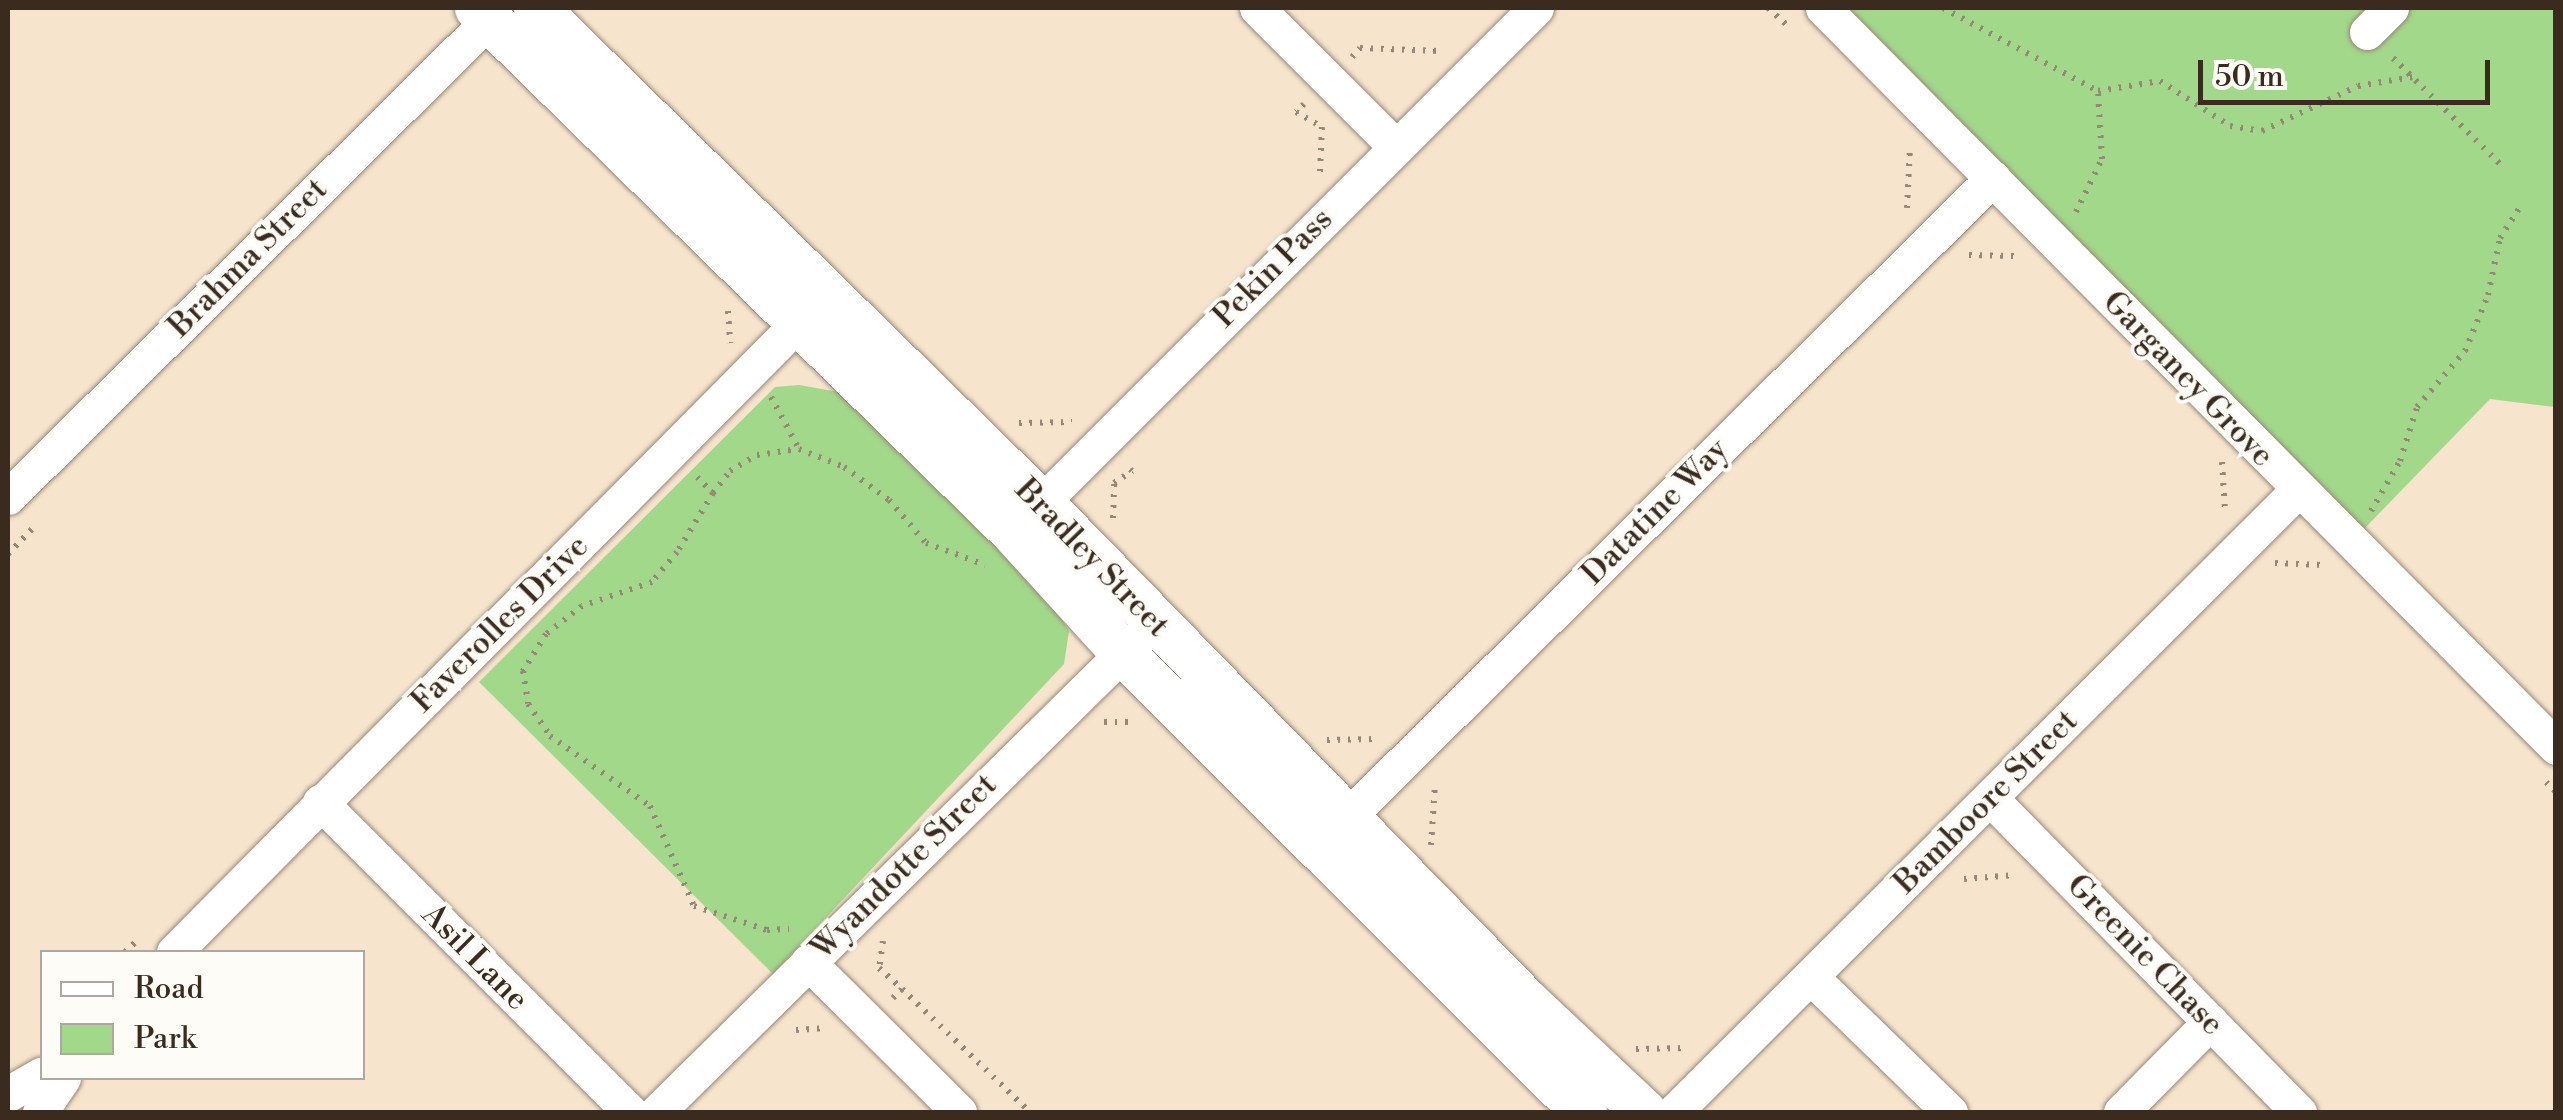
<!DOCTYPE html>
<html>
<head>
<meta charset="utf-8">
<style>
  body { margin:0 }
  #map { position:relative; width:2563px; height:1120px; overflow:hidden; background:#f6e4cd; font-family:"Libre Bodoni",serif }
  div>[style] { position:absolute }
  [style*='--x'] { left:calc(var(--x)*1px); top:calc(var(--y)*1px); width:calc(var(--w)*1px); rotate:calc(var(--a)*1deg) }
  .green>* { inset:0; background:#a2d88a }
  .path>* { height:6px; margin-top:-3px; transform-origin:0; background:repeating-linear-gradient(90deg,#988776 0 2.5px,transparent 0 10.5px) }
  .roads { filter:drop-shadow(0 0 2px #988776) drop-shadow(0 0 2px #988776) }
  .minor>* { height:35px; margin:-17.5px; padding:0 17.5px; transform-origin:17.5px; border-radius:17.5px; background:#fff }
  .tertiary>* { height:45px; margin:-22.5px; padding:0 22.5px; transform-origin:22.5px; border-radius:22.5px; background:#fff }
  span { translate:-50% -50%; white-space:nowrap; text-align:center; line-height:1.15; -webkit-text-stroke:8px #fdfcf7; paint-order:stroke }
  .street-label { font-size:32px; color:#3b2a1e }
  .frame { position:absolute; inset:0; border:10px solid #3b2a1e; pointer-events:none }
  .legend { position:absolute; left:40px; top:950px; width:325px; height:130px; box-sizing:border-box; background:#fdfcf7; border:2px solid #afa8a0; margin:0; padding:12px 18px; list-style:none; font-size:30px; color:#3b2a1e }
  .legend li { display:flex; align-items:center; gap:20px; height:50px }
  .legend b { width:50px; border:2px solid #afa8a0 }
  .scale { position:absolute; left:2198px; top:60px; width:292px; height:45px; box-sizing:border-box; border:5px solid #3b2a1e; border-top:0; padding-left:12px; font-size:30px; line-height:35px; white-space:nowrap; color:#3b2a1e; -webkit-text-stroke:8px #fdfcf7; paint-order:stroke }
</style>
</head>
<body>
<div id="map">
  <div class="green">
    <div style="clip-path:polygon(1849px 8px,2555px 8px,2555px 407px,2490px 399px,2363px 530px)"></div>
    <div style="clip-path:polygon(799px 385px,839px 392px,1041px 586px,1069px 631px,1064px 664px,773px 974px,479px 682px,775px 387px)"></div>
  </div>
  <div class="path">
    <div style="--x:1768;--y:8;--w:31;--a:42"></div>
    <div style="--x:1943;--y:8;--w:176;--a:28.2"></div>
    <div style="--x:2098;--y:91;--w:63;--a:-9.2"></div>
    <div style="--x:2160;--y:81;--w:83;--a:32.7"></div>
    <div style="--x:2230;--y:126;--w:32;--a:9"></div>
    <div style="--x:2262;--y:131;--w:106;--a:-25.1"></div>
    <div style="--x:2358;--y:86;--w:55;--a:-9.5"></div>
    <div style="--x:1352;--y:57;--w:12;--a:-48"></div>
    <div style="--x:1360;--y:48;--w:80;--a:2.1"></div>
    <div style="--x:2393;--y:58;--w:155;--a:44.7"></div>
    <div style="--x:1304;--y:104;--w:11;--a:135"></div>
    <div style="--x:1296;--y:112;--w:30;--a:30"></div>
    <div style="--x:1322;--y:127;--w:46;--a:92.5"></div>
    <div style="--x:1907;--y:208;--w:61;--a:-87.2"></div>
    <div style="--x:2076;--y:212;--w:59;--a:-63.9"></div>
    <div style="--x:2102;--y:159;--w:68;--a:-93.4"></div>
    <div style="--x:1969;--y:255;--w:47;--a:1.2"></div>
    <div style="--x:728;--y:311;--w:32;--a:86"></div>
    <div style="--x:771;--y:397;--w:59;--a:61.7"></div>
    <div style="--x:799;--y:449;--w:48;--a:21.8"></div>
    <div style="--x:844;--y:467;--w:56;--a:36.3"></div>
    <div style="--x:889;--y:500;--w:57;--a:49.3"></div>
    <div style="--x:926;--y:543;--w:63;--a:20.4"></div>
    <div style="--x:1019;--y:423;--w:53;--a:-1.1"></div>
    <div style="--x:2222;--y:462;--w:48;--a:86.4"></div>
    <div style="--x:697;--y:477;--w:23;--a:45"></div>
    <div style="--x:713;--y:493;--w:69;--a:121.4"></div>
    <div style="--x:677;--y:552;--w:39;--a:130"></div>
    <div style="--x:652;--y:582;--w:74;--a:161.1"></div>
    <div style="--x:582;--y:606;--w:46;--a:142.1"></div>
    <div style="--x:546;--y:634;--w:44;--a:121.9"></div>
    <div style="--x:523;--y:671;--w:33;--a:81"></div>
    <div style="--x:528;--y:704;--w:39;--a:55"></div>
    <div style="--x:550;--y:736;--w:122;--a:35"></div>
    <div style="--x:650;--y:806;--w:109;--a:66.3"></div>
    <div style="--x:694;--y:906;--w:77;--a:18.2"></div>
    <div style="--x:767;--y:930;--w:22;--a:-3"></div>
    <div style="--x:713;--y:493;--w:28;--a:-52"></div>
    <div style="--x:730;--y:471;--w:31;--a:-31"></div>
    <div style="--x:757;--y:455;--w:42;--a:-8.1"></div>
    <div style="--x:2371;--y:511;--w:58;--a:-59.9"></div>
    <div style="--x:2400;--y:461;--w:57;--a:-72.5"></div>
    <div style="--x:2417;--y:407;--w:74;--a:-49.4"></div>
    <div style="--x:2465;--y:351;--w:61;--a:-67.7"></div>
    <div style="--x:2488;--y:295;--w:58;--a:-78.1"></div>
    <div style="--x:2500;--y:238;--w:37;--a:-57"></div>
    <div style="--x:1113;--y:518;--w:35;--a:-88"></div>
    <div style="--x:1114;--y:483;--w:22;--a:-34"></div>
    <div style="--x:1132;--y:471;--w:6;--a:-135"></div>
    <div style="--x:8;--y:554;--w:39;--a:-46"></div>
    <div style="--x:2275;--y:563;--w:47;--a:2.4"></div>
    <div style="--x:1104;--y:722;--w:28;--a:0"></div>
    <div style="--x:1327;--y:740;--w:48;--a:-1.2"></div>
    <div style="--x:2546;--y:782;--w:14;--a:45"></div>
    <div style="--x:1431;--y:845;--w:61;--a:-86.2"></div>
    <div style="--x:1964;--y:879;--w:51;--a:-4.5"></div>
    <div style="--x:883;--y:941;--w:27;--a:98"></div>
    <div style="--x:879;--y:968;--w:31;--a:42"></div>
    <div style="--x:902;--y:989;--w:13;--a:135"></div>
    <div style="--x:125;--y:952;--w:19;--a:-43"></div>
    <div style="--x:902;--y:989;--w:178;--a:43.9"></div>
    <div style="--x:796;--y:1030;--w:26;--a:-4"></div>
    <div style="--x:1636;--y:1049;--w:52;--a:-1.1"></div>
  </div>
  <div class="roads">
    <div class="minor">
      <div style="--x:1257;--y:8;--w:195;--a:45"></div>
      <div style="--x:1823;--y:8;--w:1041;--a:45.23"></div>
      <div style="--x:2367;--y:32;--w:34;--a:-45"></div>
      <div style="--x:8;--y:497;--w:677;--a:-44.76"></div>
      <div style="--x:1024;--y:520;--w:724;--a:-45"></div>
      <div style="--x:1990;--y:798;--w:441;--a:45.5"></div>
      <div style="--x:320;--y:802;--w:438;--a:45"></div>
      <div style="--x:1329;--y:835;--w:934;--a:-44.7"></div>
      <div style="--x:174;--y:952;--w:913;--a:-45.22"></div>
      <div style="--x:808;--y:962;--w:213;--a:44.8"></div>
      <div style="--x:1811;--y:977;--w:194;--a:44.2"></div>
      <div style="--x:8;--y:1094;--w:39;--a:-30"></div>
      <div style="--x:40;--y:1112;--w:41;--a:-55.9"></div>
      <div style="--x:657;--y:1112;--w:678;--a:-44.58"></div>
      <div style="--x:1674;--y:1112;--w:880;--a:-44.91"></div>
      <div style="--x:2121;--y:1112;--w:127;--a:-45.3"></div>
    </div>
    <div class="tertiary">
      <div style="--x:477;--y:8;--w:750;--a:44.35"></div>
      <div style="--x:1013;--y:532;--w:164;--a:47.7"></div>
      <div style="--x:1123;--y:653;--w:651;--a:44.88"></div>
      <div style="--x:536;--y:8;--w:707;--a:44.43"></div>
      <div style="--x:1041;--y:503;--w:695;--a:45.76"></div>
      <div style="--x:1526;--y:1001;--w:162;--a:43.2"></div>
    </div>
  </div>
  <div class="street-label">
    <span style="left:248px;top:258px;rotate:-45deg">Brahma Street</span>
    <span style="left:1273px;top:268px;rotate:-45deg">Pekin Pass</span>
    <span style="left:2188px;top:379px;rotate:46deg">Garganey Grove</span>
    <span style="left:1655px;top:512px;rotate:-45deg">Datatine Way</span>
    <span style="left:1092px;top:558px;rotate:46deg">Bradley Street</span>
    <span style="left:500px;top:624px;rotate:-45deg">Faverolles Drive</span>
    <span style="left:1986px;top:802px;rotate:-45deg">Bamboore Street</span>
    <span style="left:904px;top:867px;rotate:-45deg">Wyandotte Street</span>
    <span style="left:2145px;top:955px;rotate:46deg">Greenie Chase</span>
    <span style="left:475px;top:957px;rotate:45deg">Asil Lane</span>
  </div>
  <div class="frame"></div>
  <ul class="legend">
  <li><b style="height:12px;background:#fff"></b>Road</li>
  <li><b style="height:28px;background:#a2d88a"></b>Park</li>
  </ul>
  <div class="scale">50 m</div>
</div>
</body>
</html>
